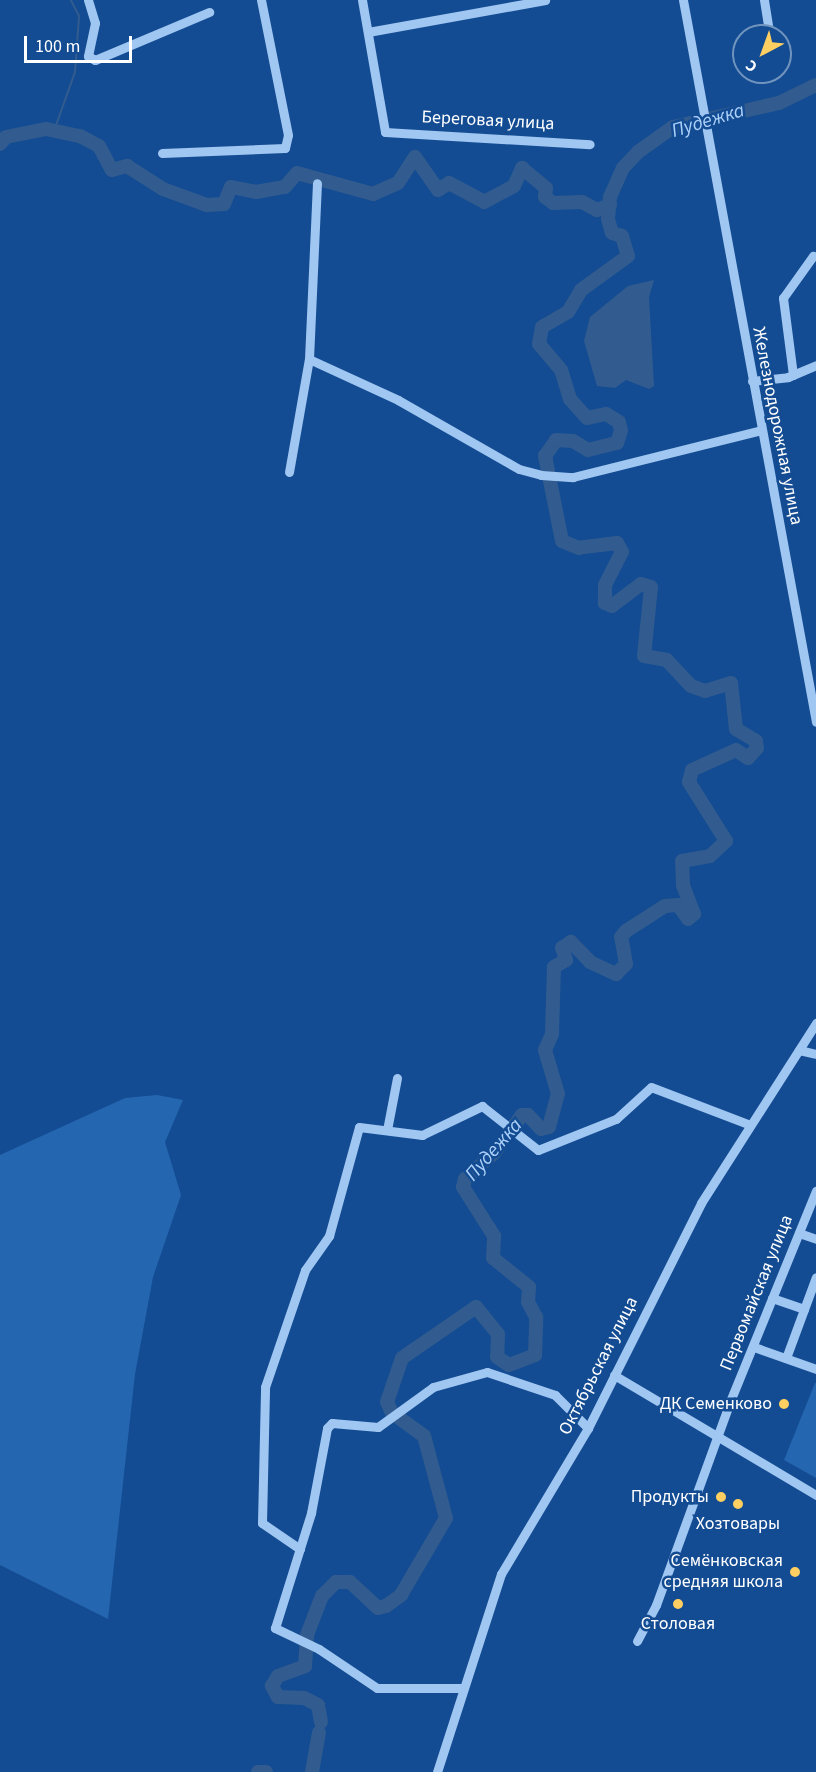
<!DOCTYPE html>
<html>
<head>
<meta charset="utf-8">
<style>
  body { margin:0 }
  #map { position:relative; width:816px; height:1772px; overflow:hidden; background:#134c92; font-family:"Source Sans 3",sans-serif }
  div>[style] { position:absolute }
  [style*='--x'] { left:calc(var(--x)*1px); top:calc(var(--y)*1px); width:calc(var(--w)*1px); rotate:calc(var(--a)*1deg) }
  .green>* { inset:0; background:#2566b1 }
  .water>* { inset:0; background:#325c8f }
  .stream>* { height:2px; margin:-1px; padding:0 1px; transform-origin:1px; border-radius:1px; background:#325c8f }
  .river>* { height:14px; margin:-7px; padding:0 7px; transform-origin:7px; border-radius:7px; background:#325c8f }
  .minor>* { height:9px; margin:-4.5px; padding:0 4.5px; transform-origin:4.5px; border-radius:4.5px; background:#a0c6f2 }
  .dots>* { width:16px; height:16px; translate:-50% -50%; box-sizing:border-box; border:3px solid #134c92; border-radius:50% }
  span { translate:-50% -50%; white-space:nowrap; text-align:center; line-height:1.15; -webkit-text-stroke:5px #134c92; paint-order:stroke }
  .street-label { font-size:18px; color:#fff }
  .poi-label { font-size:18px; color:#fff }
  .right { translate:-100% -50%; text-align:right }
  .water-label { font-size:20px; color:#acd0f9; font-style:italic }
  .north { position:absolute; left:732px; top:24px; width:60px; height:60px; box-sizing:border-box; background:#134c92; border:2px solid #7194be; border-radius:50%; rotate:221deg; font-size:16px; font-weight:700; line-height:24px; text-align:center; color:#fff }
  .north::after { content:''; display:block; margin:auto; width:21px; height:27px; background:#ffcf61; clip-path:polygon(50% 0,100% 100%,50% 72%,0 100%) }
  .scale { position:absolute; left:24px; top:36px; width:108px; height:27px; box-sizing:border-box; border:3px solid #fff; border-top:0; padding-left:8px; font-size:18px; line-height:21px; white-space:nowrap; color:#fff; -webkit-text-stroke:4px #134c92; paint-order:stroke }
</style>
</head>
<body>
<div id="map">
  <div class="green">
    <div style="clip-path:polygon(157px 1095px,183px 1100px,165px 1142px,181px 1195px,153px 1277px,135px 1374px,108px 1619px,0 1565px,0 1155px,125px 1098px)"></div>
    <div style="clip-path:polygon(815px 1383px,816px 1383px,816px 1478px,784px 1460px)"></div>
  </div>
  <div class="water">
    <div style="clip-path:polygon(654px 280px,649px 297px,654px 386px,649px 389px,626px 380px,615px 388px,597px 386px,584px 341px,590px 317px,628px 286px)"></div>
  </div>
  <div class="stream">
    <div style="--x:54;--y:131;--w:63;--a:-70.4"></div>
    <div style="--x:75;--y:72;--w:56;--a:-85.9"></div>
    <div style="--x:79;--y:16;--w:18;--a:-117"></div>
  </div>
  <div class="river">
    <div style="--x:0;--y:144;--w:9;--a:-49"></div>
    <div style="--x:6;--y:137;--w:41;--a:-11.3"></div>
    <div style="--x:46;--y:129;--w:35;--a:12"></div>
    <div style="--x:80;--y:136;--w:21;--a:28"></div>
    <div style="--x:99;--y:146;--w:27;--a:62"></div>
    <div style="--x:112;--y:170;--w:16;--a:-15"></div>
    <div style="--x:127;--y:166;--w:43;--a:32.6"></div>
    <div style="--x:163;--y:189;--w:47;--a:20"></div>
    <div style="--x:207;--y:205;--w:17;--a:-3"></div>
    <div style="--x:224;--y:204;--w:18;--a:-68"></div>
    <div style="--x:231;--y:187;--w:25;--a:11"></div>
    <div style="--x:256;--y:192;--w:29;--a:-10"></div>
    <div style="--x:285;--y:187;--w:18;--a:-49"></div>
    <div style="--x:297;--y:173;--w:79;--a:15.4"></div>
    <div style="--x:373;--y:194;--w:27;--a:-24"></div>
    <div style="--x:398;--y:183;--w:31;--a:-57"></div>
    <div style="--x:415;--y:157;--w:40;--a:55.1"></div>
    <div style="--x:438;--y:190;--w:13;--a:-32"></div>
    <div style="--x:449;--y:183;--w:40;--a:28"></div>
    <div style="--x:484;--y:202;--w:34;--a:-28"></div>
    <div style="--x:514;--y:186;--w:20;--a:-66"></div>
    <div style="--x:522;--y:168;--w:31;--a:40"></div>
    <div style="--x:546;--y:188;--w:9;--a:96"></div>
    <div style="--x:545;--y:197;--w:10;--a:37"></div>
    <div style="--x:553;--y:203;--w:29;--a:-2"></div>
    <div style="--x:582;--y:202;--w:17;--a:28"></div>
    <div style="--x:597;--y:210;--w:14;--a:-21"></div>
    <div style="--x:321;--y:1722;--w:17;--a:-100"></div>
    <div style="--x:318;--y:1705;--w:16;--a:-153"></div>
    <div style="--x:304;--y:1698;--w:26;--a:-178"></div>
    <div style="--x:278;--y:1697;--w:13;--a:-119"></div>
    <div style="--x:272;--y:1686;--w:12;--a:-59"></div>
    <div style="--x:278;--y:1676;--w:29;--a:-20"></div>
    <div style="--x:305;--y:1666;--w:31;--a:-86"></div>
    <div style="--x:307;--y:1635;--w:42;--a:-69"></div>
    <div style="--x:322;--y:1596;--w:20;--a:-45"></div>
    <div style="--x:336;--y:1582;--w:14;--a:0"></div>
    <div style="--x:350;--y:1582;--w:38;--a:43"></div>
    <div style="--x:378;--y:1608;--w:8;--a:-14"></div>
    <div style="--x:386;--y:1606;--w:19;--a:-36"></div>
    <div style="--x:401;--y:1595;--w:89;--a:-59.7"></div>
    <div style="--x:446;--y:1518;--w:85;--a:-105"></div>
    <div style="--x:424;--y:1436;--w:39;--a:-144"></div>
    <div style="--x:392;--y:1413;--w:12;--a:-114"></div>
    <div style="--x:387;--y:1402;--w:46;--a:-71.2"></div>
    <div style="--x:402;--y:1358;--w:90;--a:-34.6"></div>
    <div style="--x:476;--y:1307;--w:35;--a:51"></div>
    <div style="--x:498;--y:1334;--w:23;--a:92"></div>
    <div style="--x:497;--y:1357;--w:14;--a:34"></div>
    <div style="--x:509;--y:1365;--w:28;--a:-21"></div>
    <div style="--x:535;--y:1355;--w:38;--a:-88"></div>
    <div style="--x:536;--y:1317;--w:17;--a:-118"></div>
    <div style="--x:528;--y:1302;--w:15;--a:-86"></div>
    <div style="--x:529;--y:1287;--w:46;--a:-141.1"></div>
    <div style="--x:493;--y:1258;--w:22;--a:-87"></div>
    <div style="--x:494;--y:1236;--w:58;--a:-122.3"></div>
    <div style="--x:463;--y:1187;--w:8;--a:-76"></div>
    <div style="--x:465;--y:1179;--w:40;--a:-42"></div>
    <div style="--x:495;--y:1152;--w:46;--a:-53.9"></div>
    <div style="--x:522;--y:1115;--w:6;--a:0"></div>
    <div style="--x:528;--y:1115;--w:19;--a:47"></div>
    <div style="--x:541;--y:1129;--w:8;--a:-14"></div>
    <div style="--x:549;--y:1127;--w:34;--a:-75"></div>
    <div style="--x:558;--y:1094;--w:46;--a:-106.5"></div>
    <div style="--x:545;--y:1050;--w:17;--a:-66"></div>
    <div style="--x:552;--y:1034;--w:67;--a:-88.3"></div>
    <div style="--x:554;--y:967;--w:14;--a:-30"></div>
    <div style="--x:566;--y:960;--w:13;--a:-108"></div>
    <div style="--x:562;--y:948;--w:11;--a:-34"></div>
    <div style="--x:571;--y:942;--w:28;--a:46"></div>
    <div style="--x:590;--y:962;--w:29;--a:25"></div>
    <div style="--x:616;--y:974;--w:14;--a:-45"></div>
    <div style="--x:626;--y:964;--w:27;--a:-100"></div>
    <div style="--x:621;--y:937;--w:8;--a:-50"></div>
    <div style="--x:626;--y:931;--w:46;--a:-32.7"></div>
    <div style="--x:665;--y:906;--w:13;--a:-4"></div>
    <div style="--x:678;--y:905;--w:17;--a:54"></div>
    <div style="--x:688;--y:919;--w:8;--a:-40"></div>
    <div style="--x:694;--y:914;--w:30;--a:-111"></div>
    <div style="--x:683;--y:886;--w:25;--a:-92"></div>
    <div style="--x:682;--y:861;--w:28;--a:-10"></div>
    <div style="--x:710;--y:856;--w:22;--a:-43"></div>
    <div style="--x:726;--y:841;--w:70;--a:-122.1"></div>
    <div style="--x:689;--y:782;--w:12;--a:-76"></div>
    <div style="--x:692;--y:770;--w:48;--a:-24.4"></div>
    <div style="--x:736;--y:750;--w:14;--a:34"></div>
    <div style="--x:748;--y:758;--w:13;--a:-48"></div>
    <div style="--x:757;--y:748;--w:7;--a:-98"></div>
    <div style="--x:756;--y:741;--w:23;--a:-149"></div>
    <div style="--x:736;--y:729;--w:46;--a:-96.2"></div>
    <div style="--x:731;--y:683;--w:27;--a:163"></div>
    <div style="--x:705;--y:691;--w:15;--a:-160"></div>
    <div style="--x:691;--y:686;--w:35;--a:-133"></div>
    <div style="--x:667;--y:660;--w:23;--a:-170"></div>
    <div style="--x:644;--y:656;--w:69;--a:-84.2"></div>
    <div style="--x:651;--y:587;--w:10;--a:-163"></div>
    <div style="--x:641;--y:584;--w:36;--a:143"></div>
    <div style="--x:612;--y:606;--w:8;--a:-157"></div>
    <div style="--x:605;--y:603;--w:18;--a:-90"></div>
    <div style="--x:605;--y:585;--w:37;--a:-63"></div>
    <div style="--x:622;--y:552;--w:10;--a:-119"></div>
    <div style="--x:617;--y:543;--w:38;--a:173"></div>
    <div style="--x:579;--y:548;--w:18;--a:-158"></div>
    <div style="--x:562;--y:541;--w:87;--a:-101.3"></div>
    <div style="--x:545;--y:456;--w:19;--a:-55"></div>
    <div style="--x:556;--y:440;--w:17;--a:3"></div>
    <div style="--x:573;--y:441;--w:17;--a:31"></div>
    <div style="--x:588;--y:450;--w:30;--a:-14"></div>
    <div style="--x:617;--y:443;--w:13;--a:-72"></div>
    <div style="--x:621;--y:431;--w:9;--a:-103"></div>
    <div style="--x:619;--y:422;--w:15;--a:-148"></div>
    <div style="--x:606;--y:414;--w:19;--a:168"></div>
    <div style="--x:587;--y:418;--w:25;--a:-132"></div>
    <div style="--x:570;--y:399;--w:30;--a:-107"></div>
    <div style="--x:561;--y:370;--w:34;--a:-130"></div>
    <div style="--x:539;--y:344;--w:17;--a:-80"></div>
    <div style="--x:542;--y:327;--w:30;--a:-30"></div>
    <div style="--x:568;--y:312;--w:26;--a:-59"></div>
    <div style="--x:581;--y:290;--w:58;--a:-35.9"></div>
    <div style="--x:628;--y:256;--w:21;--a:-107"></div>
    <div style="--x:622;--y:236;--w:10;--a:-163"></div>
    <div style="--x:612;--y:233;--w:15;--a:-106"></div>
    <div style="--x:608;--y:219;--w:22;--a:-85"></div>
    <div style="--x:610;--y:197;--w:32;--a:-66"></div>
    <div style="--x:623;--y:168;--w:22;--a:-47"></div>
    <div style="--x:638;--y:152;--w:43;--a:-35.5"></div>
    <div style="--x:673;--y:127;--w:109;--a:-12.8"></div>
    <div style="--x:779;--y:103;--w:41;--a:-25.9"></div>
    <div style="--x:258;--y:1772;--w:8;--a:0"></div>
    <div style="--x:312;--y:1772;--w:40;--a:-80"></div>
  </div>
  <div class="minor">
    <div style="--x:88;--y:0;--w:24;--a:73"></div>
    <div style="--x:95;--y:23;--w:34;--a:102"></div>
    <div style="--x:88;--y:56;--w:8;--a:30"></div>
    <div style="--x:95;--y:60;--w:124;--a:-22.8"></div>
    <div style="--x:362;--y:0;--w:134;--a:80.1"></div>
    <div style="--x:385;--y:132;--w:205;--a:3.4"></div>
    <div style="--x:683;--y:0;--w:734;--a:79.56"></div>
    <div style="--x:764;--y:0;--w:36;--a:81"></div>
    <div style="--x:368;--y:32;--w:180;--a:-10.2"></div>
    <div style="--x:162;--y:153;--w:123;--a:-2.3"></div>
    <div style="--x:285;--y:148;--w:13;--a:-77"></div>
    <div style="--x:288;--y:135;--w:138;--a:-101.3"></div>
    <div style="--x:309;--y:359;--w:98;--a:24.7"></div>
    <div style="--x:398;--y:400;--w:139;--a:29.7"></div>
    <div style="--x:519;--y:469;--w:23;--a:15"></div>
    <div style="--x:541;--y:475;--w:32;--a:4"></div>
    <div style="--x:573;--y:477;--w:194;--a:-14"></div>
    <div style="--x:793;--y:375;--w:78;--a:-97.4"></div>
    <div style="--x:783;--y:298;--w:52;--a:-54.5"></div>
    <div style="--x:752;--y:381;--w:36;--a:-6"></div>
    <div style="--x:788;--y:377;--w:30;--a:-23"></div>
    <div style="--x:289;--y:472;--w:115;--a:-80"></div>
    <div style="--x:309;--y:359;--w:176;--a:-87.4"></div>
    <div style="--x:799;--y:1050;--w:17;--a:13"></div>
    <div style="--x:387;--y:1130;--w:53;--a:-79.1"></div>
    <div style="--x:799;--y:1233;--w:18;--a:19"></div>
    <div style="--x:772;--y:1298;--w:34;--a:19"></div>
    <div style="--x:754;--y:1347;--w:66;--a:19.5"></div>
    <div style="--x:786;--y:1358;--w:86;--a:-69.7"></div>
    <div style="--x:614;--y:1375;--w:235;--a:30.7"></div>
    <div style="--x:300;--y:1549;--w:46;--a:-145.6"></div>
    <div style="--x:262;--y:1523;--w:136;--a:-88.7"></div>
    <div style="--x:265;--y:1387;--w:124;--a:-71.1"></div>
    <div style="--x:305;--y:1270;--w:42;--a:-54.8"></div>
    <div style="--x:329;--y:1236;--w:113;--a:-74.6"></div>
    <div style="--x:359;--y:1127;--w:64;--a:7.2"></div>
    <div style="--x:422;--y:1135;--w:67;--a:-25.8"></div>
    <div style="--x:482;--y:1106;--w:71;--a:38.2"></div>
    <div style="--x:538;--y:1150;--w:84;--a:-21.7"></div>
    <div style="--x:616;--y:1119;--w:47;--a:-42.4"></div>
    <div style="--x:651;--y:1087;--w:104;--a:20.9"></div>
    <div style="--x:637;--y:1641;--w:41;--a:-62.2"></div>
    <div style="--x:656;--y:1605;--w:219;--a:-70"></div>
    <div style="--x:731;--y:1399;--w:225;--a:-67.8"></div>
    <div style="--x:461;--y:1688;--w:84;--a:180"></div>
    <div style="--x:377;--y:1688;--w:70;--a:-146.1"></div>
    <div style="--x:319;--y:1649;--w:49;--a:-154.5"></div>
    <div style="--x:275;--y:1628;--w:121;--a:-72.6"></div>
    <div style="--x:311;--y:1513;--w:86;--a:-79.3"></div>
    <div style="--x:327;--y:1428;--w:7;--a:-45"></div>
    <div style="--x:332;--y:1423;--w:46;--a:5"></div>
    <div style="--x:378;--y:1427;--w:68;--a:-36"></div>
    <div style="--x:433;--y:1387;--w:56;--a:-15.5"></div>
    <div style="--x:487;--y:1372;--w:72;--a:18.7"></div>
    <div style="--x:555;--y:1395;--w:47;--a:45"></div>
    <div style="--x:437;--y:1772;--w:208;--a:-72.1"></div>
    <div style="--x:501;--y:1574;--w:170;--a:-59.2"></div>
    <div style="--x:588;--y:1428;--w:252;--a:-63.3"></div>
    <div style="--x:701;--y:1203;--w:214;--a:-57.4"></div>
  </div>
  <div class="dots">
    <div style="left:784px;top:1404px;background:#ffcf61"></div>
    <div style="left:721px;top:1497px;background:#ffcf61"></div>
    <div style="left:738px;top:1504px;background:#ffcf61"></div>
    <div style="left:795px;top:1572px;background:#ffcf61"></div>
    <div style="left:678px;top:1604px;background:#ffcf61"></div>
  </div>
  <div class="street-label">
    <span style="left:488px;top:121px;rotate:3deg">Береговая улица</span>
    <span style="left:777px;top:426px;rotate:79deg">Железнодорожная улица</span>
    <span style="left:757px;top:1293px;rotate:-68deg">Первомайская улица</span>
    <span style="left:599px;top:1366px;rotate:-63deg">Октябрьская улица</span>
  </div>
  <div class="poi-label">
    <span class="right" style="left:772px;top:1404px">ДК Семенково</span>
    <span class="right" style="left:709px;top:1497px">Продукты</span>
    <span style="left:738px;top:1524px">Хозтовары</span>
    <span class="right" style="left:783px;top:1572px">Семёнковская<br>средняя школа</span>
    <span style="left:678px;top:1624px">Столовая</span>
  </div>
  <div class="water-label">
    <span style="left:708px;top:121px;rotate:-17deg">Пудежка</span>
    <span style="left:494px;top:1150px;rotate:-49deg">Пудежка</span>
  </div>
  <div class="north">С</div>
  <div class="scale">100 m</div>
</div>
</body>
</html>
